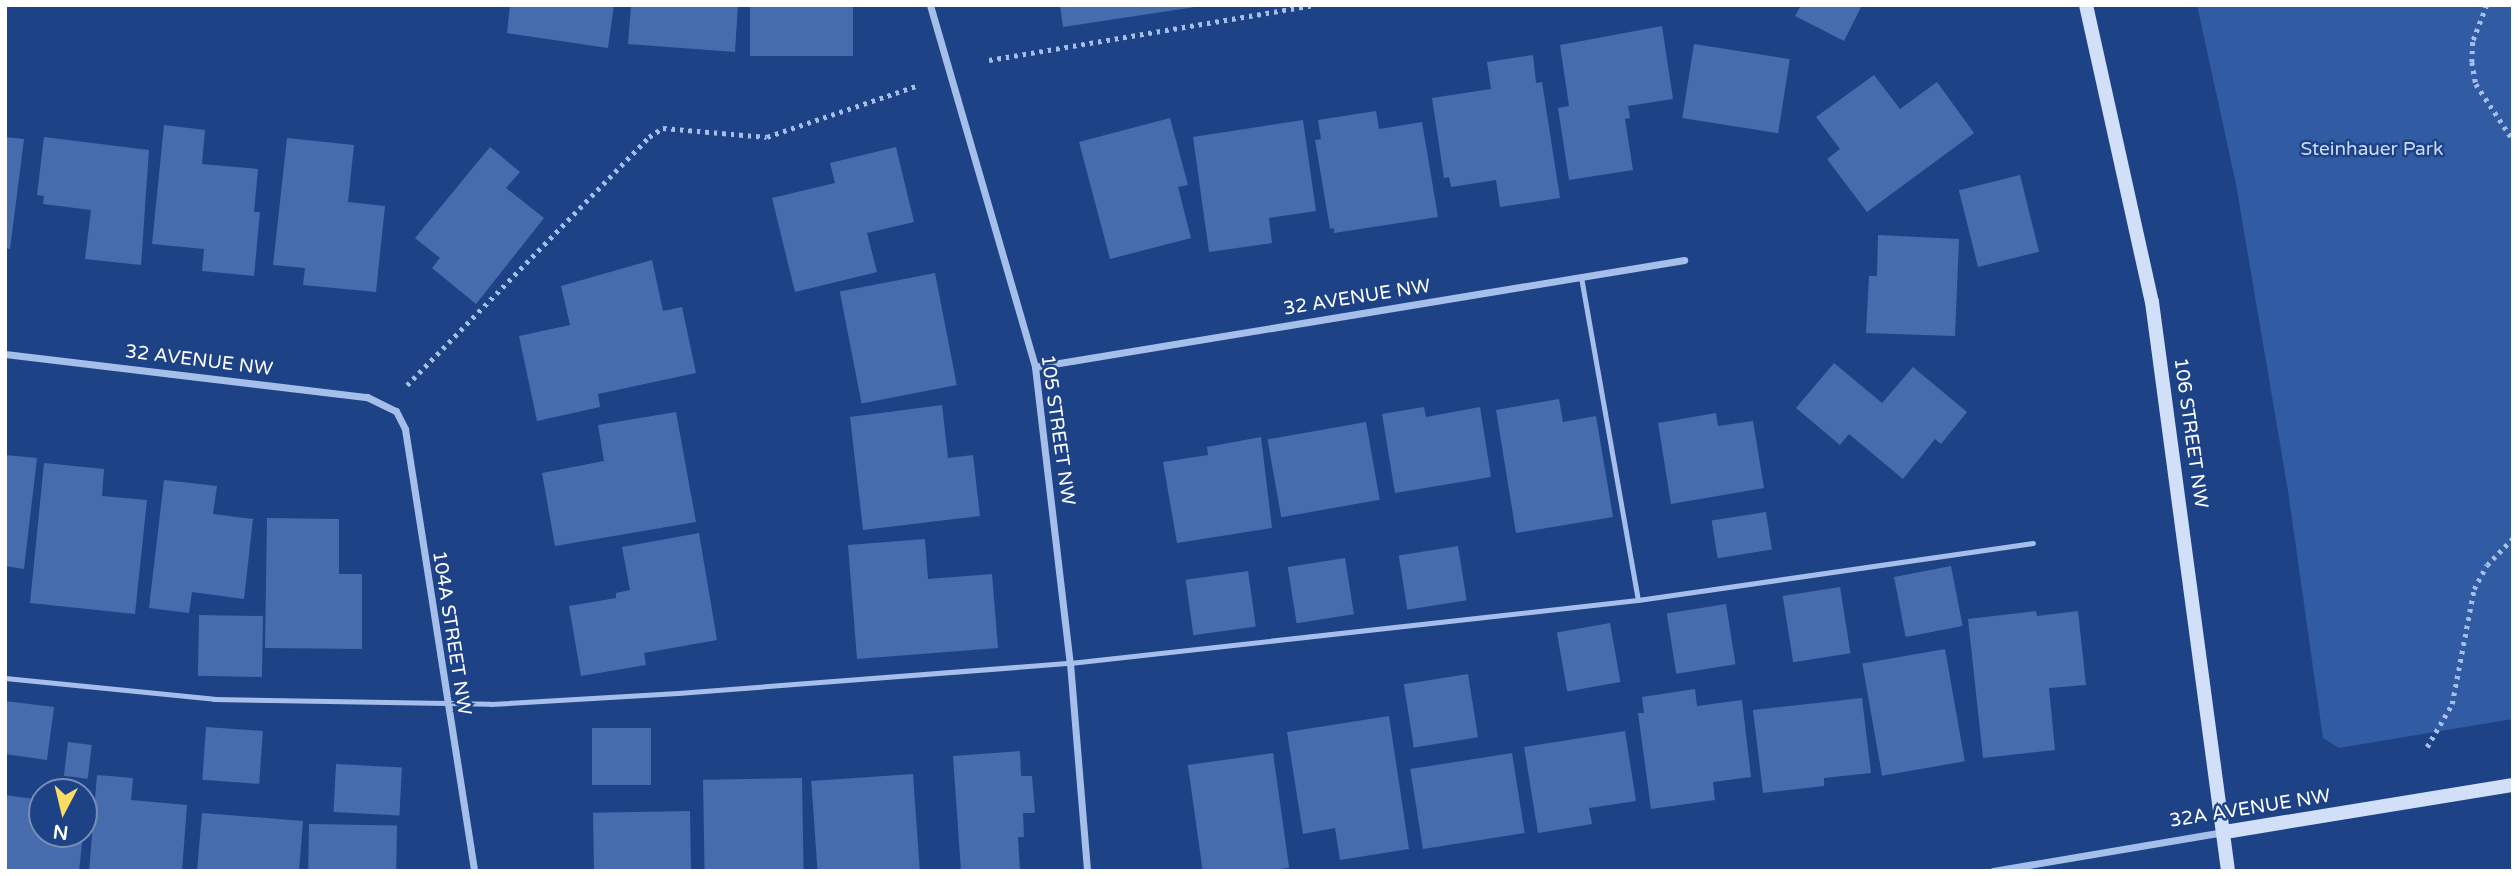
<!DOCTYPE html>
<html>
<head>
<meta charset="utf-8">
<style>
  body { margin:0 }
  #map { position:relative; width:2518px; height:876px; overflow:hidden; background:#1e4286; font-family:"Varela Round",sans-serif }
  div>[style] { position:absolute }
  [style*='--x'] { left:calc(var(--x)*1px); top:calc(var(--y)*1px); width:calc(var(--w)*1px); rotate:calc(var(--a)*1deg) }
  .green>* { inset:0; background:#315ba3 }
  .building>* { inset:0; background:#466cae; transform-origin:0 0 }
  .path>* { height:4.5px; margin-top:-2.25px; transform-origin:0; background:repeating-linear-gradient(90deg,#a6bfea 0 3.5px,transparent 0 8.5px) }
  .lane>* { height:5px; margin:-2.5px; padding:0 2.5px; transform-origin:2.5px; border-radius:2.5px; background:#a6bfea }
  .street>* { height:7px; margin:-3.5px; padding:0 3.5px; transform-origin:3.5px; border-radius:3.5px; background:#a6bfea }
  .secondary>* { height:14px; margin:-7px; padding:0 7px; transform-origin:7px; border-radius:7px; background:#d1dff8 }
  span { translate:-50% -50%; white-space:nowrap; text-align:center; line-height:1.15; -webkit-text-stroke:5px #1e4286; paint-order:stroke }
  .park-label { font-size:19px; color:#cadbf8 }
  .street-label { font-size:19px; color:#fff }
  .frame { position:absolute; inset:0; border:7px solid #fff; pointer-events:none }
  .north { position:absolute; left:28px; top:778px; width:70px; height:70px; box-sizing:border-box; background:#1e4286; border:2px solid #788eb6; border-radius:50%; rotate:187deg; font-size:19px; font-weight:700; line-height:28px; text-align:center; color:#fff }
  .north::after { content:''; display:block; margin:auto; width:24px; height:32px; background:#fadb64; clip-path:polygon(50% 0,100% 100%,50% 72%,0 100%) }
</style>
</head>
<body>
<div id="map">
  <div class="green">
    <div style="clip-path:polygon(2197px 5px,2513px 5px,2513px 719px,2339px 748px,2323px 738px,2288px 491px,2236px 184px)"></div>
  </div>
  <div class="building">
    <div style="clip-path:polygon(510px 5px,614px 5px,608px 48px,507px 33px)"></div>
    <div style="clip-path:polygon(631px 5px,738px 5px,735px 52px,628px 44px)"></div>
    <div style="left:750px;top:5px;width:103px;height:51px"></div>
    <div style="clip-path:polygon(1060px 5px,1195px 5px,1195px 7px,1063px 27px)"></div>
    <div style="clip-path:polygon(1801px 5px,1862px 5px,1844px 41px,1795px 16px)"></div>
    <div style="clip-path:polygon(1662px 26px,1673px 99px,1628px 106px,1630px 118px,1625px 119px,1633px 170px,1569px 180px,1558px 108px,1569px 106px,1560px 45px)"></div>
    <div style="left:1694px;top:44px;width:97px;height:75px;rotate:9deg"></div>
    <div style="clip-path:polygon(1533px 55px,1536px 83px,1542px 82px,1560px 198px,1500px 207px,1496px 180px,1451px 187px,1449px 177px,1444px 178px,1432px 98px,1491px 89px,1487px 62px)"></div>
    <div style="clip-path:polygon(1874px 75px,1900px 109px,1937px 82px,1974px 133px,1867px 212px,1827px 159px,1840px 149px,1816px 117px)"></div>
    <div style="clip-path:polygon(1376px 111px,1379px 129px,1422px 122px,1438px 217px,1334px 233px,1334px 228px,1330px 229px,1315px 140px,1321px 139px,1318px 120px)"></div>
    <div style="clip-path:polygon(1170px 118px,1188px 185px,1178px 187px,1191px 238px,1110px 259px,1079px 142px)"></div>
    <div style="clip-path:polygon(1303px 120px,1316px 211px,1269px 218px,1272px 243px,1209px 252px,1193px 137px)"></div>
    <div style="clip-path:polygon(164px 125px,205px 130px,202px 164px,258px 169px,254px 212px,260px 212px,254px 276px,202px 271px,204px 249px,152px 244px)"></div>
    <div style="clip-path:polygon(5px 137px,24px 139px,10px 249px,5px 248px)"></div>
    <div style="clip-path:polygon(44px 137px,149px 150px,141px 265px,85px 259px,91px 210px,43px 204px,44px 196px,37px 195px)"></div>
    <div style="clip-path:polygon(287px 138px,354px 145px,348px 202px,385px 206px,376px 292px,303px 285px,305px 268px,273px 265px)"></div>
    <div style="clip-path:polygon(490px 147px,520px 172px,506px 188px,544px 218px,476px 304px,432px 268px,440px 258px,415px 238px)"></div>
    <div style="clip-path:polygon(896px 147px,914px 222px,867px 233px,877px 272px,795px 292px,772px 198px,835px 183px,830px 163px)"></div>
    <div style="left:2020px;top:175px;width:79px;height:63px;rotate:76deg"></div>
    <div style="clip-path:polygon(1878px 235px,1959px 239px,1955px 336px,1866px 333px,1869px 276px,1877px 276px)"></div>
    <div style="clip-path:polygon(652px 260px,663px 311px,682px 307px,696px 373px,598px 394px,600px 407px,537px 421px,519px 336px,570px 325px,561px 286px)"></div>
    <div style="left:935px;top:273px;width:114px;height:97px;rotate:79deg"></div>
    <div style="clip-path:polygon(1834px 363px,1882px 403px,1913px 367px,1967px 412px,1941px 444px,1935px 439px,1903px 479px,1849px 434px,1840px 445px,1796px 408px)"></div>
    <div style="clip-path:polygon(1559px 399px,1563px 422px,1596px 416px,1613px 517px,1516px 533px,1496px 410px)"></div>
    <div style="clip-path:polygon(942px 405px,948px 458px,973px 455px,980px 516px,863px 530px,850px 417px)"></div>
    <div style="clip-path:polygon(1424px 407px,1426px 417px,1480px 407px,1491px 477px,1395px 493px,1382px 414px)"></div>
    <div style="clip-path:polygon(676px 412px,696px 522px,555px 546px,542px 473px,604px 461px,598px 425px)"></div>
    <div style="clip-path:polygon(1716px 413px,1718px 426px,1753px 421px,1764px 488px,1671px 504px,1658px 423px)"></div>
    <div style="left:1366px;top:422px;width:79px;height:100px;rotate:80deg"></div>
    <div style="clip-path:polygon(1261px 437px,1272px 528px,1177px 543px,1163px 462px,1208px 455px,1207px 447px)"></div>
    <div style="clip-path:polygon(5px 455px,37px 458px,24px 569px,5px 566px)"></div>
    <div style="clip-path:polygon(44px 463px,104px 469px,102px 496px,147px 500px,135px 614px,30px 603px)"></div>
    <div style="clip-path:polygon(164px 480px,217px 486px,213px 514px,253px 519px,244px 599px,192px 592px,189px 613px,149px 608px)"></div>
    <div style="left:1766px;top:512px;width:38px;height:55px;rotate:81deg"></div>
    <div style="clip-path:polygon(267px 518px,339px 519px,339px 574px,362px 574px,362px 649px,265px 648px)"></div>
    <div style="clip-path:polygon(699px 533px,717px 640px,644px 653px,646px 665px,581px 676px,569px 606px,616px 598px,616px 593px,630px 590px,622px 547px)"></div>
    <div style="clip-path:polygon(925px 539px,928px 579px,992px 574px,998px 648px,857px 659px,848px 545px)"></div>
    <div style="left:1458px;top:546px;width:55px;height:60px;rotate:81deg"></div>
    <div style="left:1345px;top:558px;width:57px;height:58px;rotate:81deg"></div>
    <div style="left:1951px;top:566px;width:61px;height:58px;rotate:79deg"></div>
    <div style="left:1248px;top:571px;width:56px;height:63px;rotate:82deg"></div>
    <div style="left:1840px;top:587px;width:67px;height:58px;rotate:81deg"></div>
    <div style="left:1726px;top:604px;width:61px;height:60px;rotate:81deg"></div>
    <div style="clip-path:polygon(2036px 611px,2037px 616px,2078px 611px,2086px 685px,2049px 688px,2055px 750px,1983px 758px,1968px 619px)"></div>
    <div style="left:263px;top:616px;width:61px;height:64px;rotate:91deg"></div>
    <div style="left:1610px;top:623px;width:60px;height:54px;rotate:80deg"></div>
    <div style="left:1945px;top:649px;width:114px;height:84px;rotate:80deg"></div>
    <div style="left:1468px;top:674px;width:64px;height:65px;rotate:81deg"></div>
    <div style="clip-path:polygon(1695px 689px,1697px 706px,1742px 700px,1751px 777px,1713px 782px,1715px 800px,1651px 809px,1638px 713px,1644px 713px,1642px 697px)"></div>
    <div style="clip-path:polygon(1862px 698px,1871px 773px,1824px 778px,1824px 786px,1763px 793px,1753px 710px)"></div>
    <div style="clip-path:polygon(5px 701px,54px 707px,47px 760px,5px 754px)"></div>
    <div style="clip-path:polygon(1389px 716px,1409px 849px,1340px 860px,1335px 828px,1303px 834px,1287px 732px)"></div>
    <div style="left:206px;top:727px;width:57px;height:53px;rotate:4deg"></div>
    <div style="left:592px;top:728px;width:59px;height:57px"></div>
    <div style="clip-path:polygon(1625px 731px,1636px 801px,1589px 808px,1592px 824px,1538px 833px,1524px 747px)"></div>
    <div style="left:68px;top:742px;width:24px;height:34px;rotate:7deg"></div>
    <div style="clip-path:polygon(1020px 751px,1021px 776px,1032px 776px,1035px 813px,1023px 813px,1024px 837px,1018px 837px,1020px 871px,961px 871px,953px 756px)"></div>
    <div style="left:1273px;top:753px;width:116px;height:86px;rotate:82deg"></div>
    <div style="left:1512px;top:753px;width:81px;height:103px;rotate:81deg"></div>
    <div style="left:336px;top:764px;width:66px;height:48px;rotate:3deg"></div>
    <div style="left:913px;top:774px;width:97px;height:102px;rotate:86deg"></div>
    <div style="clip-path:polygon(97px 775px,133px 778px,131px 800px,187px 805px,182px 871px,89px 871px)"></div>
    <div style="left:802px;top:778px;width:93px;height:99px;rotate:89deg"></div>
    <div style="clip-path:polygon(5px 795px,42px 800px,42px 834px,83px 834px,79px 871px,5px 871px)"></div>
    <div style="left:690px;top:811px;width:60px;height:97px;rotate:89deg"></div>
    <div style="clip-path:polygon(202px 813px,303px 821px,299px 871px,197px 871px)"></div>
    <div style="left:309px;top:824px;width:88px;height:47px;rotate:1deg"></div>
  </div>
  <div class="path">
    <div style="--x:2487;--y:5;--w:40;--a:111"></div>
    <div style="--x:2473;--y:42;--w:20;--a:93"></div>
    <div style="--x:2472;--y:62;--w:22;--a:80"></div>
    <div style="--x:2476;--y:84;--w:67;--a:56.5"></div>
    <div style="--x:989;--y:60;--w:331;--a:-9.6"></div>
    <div style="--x:407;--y:385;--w:347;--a:-45.7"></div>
    <div style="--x:649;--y:137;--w:17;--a:-33"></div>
    <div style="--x:663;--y:128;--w:104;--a:4.9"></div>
    <div style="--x:767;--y:137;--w:157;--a:-18.9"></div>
    <div style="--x:2427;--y:747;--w:50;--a:-59.8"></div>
    <div style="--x:2452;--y:704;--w:117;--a:-79.2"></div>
    <div style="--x:2474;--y:589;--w:27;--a:-62"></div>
    <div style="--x:2487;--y:565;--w:37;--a:-46"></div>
  </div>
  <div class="lane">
    <div style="--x:1581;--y:277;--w:328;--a:80"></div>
    <div style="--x:5;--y:678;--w:210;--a:5.7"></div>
    <div style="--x:214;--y:699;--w:277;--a:1"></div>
    <div style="--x:491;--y:704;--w:187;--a:-3.4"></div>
    <div style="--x:678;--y:693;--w:393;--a:-4.4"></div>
    <div style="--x:1070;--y:663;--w:571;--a:-6.33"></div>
    <div style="--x:1638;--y:600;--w:399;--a:-8.2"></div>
  </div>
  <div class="street">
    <div style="--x:930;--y:5;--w:377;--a:73.8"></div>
    <div style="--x:1035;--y:367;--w:298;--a:83.3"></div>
    <div style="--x:1070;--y:663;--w:209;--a:85.3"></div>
    <div style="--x:5;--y:354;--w:365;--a:6.8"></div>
    <div style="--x:367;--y:397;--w:32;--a:26"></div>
    <div style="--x:396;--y:411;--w:20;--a:63"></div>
    <div style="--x:405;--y:429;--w:447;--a:81.1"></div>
    <div style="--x:1035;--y:367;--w:658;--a:-9.36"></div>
    <div style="--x:1993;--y:871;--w:234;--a:-9.6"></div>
  </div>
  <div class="secondary">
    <div style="--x:2086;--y:5;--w:304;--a:77.5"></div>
    <div style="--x:2152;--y:302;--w:574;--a:82.39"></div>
    <div style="--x:2225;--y:832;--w:292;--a:-9.3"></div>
  </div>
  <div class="park-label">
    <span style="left:2372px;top:150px">Steinhauer Park</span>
  </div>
  <div class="street-label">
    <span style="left:1357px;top:298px;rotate:-9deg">32 AVENUE NW</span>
    <span style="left:199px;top:361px;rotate:7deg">32 AVENUE NW</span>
    <span style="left:1057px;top:430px;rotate:82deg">105 STREET NW</span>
    <span style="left:2190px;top:433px;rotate:82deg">106 STREET NW</span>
    <span style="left:451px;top:633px;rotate:81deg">104A STREET NW</span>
    <span style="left:2250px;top:809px;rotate:-9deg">32A AVENUE NW</span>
  </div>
  <div class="frame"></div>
  <div class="north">N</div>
</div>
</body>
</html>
